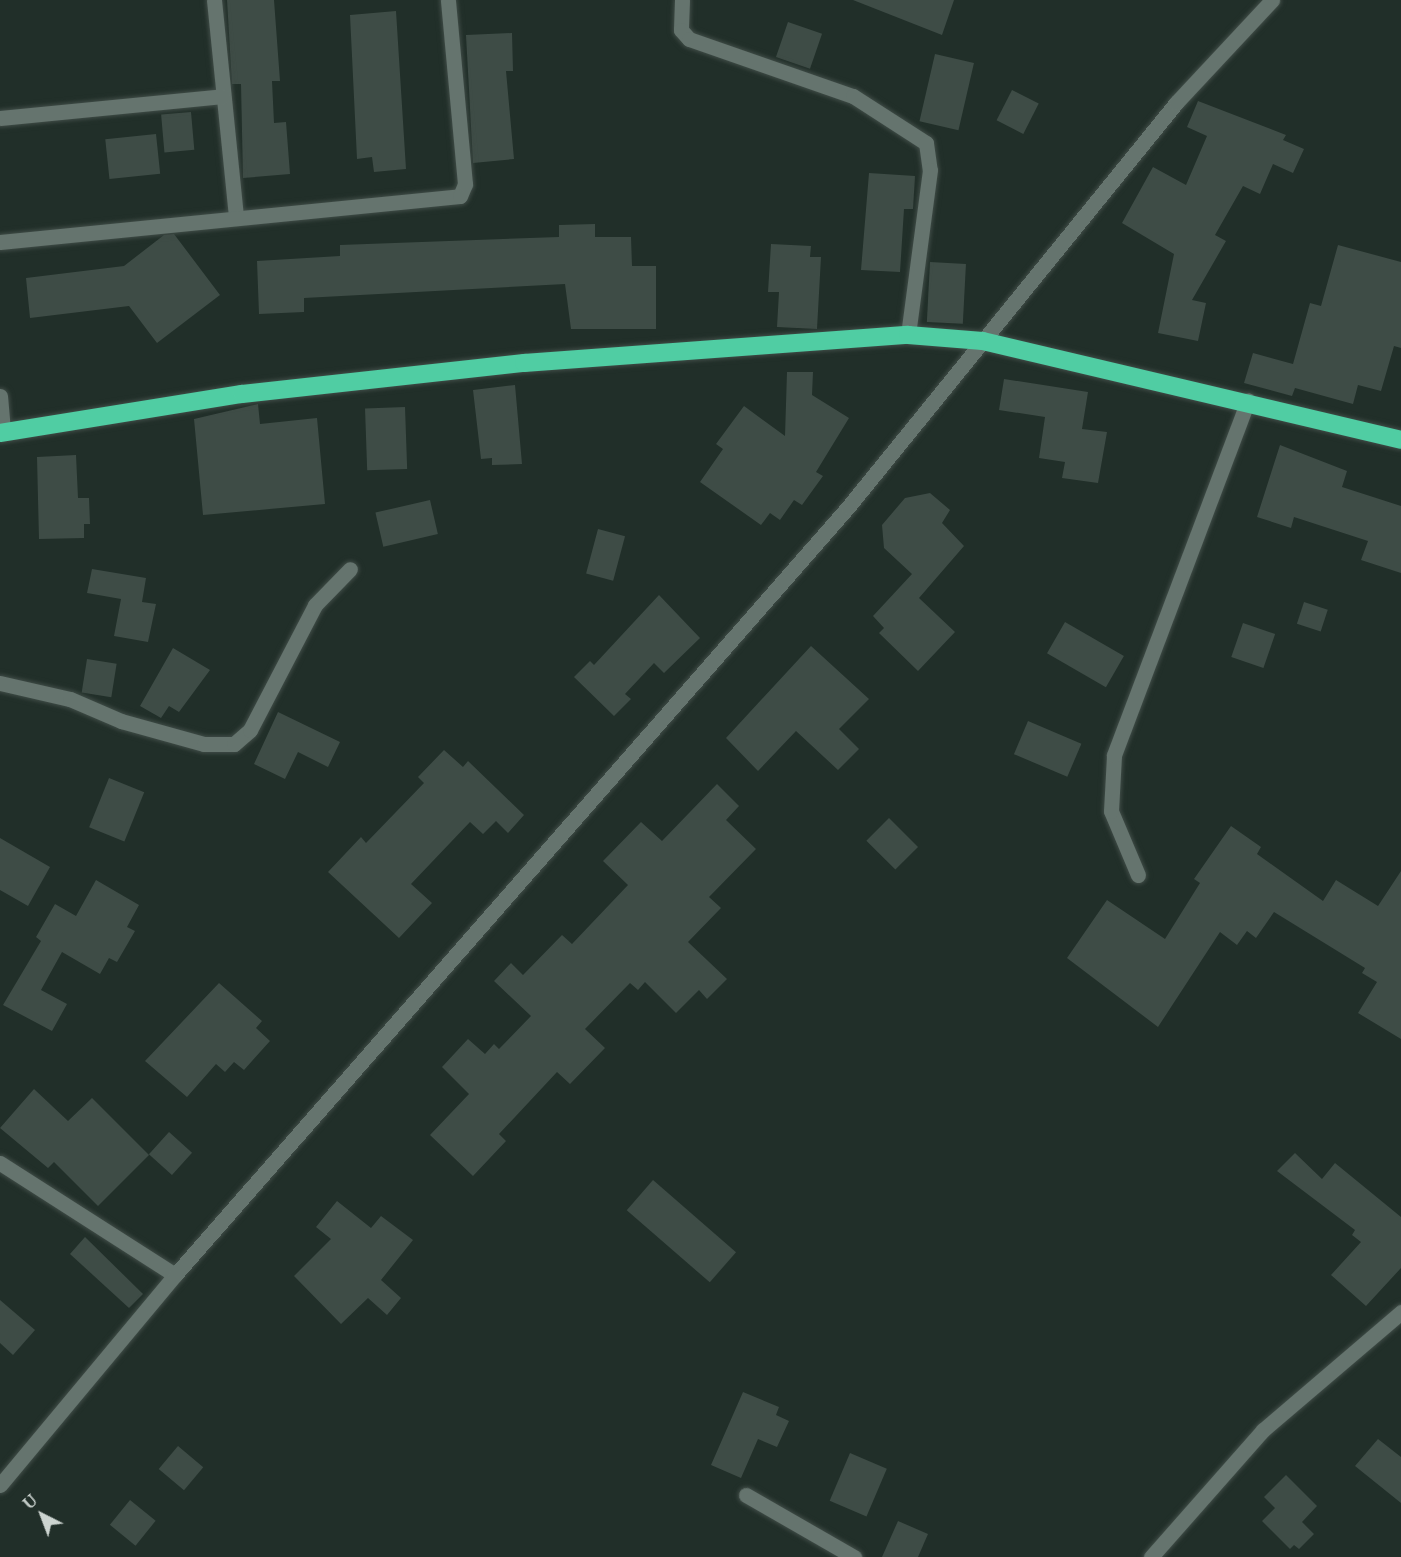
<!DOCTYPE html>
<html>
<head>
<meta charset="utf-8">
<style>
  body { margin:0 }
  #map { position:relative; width:1401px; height:1557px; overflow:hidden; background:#212f29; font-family:Merriweather,serif }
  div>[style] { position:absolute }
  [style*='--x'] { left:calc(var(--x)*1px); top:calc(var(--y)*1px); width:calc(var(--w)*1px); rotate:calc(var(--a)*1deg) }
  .building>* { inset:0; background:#3e4c46; transform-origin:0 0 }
  .roads { filter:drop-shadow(0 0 2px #404c47) drop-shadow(0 0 2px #404c47) }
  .minor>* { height:15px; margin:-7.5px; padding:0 7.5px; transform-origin:7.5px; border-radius:7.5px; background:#65746e }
  .highway>* { height:18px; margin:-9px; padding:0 9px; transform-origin:9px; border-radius:9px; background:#50cda3 }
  span { translate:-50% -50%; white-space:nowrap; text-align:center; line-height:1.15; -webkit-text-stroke:5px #212f29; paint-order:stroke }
  .north { position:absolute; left:12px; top:1485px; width:60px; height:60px; -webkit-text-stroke:4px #212f29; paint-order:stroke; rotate:318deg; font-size:16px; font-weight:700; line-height:24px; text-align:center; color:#ccd4d0 }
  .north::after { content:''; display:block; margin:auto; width:21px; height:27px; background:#ccd4d0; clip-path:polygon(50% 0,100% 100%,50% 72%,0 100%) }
</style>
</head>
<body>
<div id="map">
  <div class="building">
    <div style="clip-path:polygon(227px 0,274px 0,280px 81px,272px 81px,274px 123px,286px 122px,290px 174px,243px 178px,241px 84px,232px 84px)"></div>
    <div style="clip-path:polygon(853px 0,954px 0,942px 35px)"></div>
    <div style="clip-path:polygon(396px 11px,406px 169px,374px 172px,372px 157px,357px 159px,350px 15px)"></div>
    <div style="left:788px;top:22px;width:36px;height:37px;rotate:19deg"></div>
    <div style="clip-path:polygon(512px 33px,513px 71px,506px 71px,514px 159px,473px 163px,466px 35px)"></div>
    <div style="left:935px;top:54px;width:40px;height:69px;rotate:13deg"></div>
    <div style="left:1012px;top:90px;width:30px;height:34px;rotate:27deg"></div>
    <div style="clip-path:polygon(1198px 101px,1286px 135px,1283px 140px,1304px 149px,1293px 173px,1273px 164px,1260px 194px,1243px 186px,1215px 235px,1226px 241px,1192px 300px,1206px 303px,1198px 341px,1158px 333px,1174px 254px,1122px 223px,1153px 167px,1186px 185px,1207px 136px,1187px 127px)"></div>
    <div style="left:191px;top:112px;width:38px;height:30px;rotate:85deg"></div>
    <div style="left:156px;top:134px;width:40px;height:51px;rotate:84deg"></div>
    <div style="clip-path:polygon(869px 173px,915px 176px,913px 209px,904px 209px,900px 272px,861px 270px)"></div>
    <div style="clip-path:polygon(595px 224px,595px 237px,631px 237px,632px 266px,656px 266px,656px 329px,571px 329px,565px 284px,304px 298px,304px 312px,259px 314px,257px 261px,340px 256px,340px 245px,559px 237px,559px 225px)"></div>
    <div style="clip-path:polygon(174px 234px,220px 295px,157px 343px,129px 306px,30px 318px,26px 278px,124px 266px,164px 235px)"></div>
    <div style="clip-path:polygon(771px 244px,811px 246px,810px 257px,821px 257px,817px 329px,777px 327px,779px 292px,768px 292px)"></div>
    <div style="clip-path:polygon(1338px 245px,1401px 262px,1401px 348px,1394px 346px,1381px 391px,1358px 385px,1353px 404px,1295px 388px,1292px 396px,1244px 383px,1253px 353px,1293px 364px,1310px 303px,1321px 306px)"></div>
    <div style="left:930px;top:262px;width:36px;height:60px;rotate:3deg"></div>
    <div style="clip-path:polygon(787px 372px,813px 372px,812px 395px,849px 418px,816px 472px,823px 476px,802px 505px,794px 500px,780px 520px,770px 513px,761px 525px,700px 482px,723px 449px,716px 444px,744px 406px,785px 436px)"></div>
    <div style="clip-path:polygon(1004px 379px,1088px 392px,1082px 429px,1107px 432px,1098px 483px,1062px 478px,1065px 462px,1039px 458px,1045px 417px,999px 410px)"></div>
    <div style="clip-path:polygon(515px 385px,522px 464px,492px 465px,492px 458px,481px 459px,473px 390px)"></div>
    <div style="clip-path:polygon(258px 404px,260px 424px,317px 418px,325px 504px,203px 515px,194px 419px)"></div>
    <div style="left:405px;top:407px;width:62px;height:40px;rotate:88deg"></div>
    <div style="clip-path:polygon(1280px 445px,1347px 471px,1342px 487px,1401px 506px,1401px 573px,1361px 560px,1368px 541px,1294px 517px,1291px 528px,1257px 517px)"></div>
    <div style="clip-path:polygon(76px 455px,78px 498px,89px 498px,90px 524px,84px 524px,84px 538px,39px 539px,37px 457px)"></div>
    <div style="clip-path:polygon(930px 493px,950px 510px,942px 523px,964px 546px,919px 598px,955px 632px,918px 671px,879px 633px,884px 628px,873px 616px,912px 574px,884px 548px,882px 525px,905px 498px)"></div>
    <div style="left:430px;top:500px;width:35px;height:56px;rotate:77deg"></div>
    <div style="left:598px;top:529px;width:28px;height:46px;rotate:15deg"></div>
    <div style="clip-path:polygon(92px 569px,146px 578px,142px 602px,156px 604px,148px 642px,114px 636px,121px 599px,87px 593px)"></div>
    <div style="clip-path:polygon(659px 595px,700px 638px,664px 673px,654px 663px,625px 694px,631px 699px,614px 716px,574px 677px,590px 661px,594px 665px)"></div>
    <div style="left:1304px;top:602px;width:25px;height:23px;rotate:18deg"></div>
    <div style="left:1065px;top:622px;width:68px;height:36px;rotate:30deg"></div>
    <div style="left:1243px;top:623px;width:34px;height:36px;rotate:19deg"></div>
    <div style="clip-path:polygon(811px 646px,869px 699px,839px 729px,859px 749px,838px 770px,796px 731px,758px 771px,726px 738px)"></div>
    <div style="clip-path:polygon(173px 648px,210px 670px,179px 712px,169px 706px,161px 718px,140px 706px)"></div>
    <div style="left:87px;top:659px;width:30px;height:34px;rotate:9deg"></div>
    <div style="clip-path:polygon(278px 712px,340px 742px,328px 767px,298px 752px,285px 779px,254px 764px)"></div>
    <div style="left:1028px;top:721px;width:58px;height:36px;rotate:23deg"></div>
    <div style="clip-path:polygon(444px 750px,463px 767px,468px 761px,524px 815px,508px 833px,496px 821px,483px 834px,470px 822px,411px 884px,432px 903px,399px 938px,328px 872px,361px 837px,366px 843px,424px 783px,418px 777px)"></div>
    <div style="left:109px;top:778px;width:38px;height:53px;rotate:22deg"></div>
    <div style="clip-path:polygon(717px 784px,739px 806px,726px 820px,756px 849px,709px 897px,721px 908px,688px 942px,727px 979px,707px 999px,699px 990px,676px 1013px,645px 982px,638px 990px,630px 983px,585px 1029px,605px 1048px,570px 1084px,557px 1072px,499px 1134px,506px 1141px,473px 1176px,430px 1135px,469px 1094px,442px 1067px,468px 1039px,485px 1054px,494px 1044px,499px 1049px,531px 1016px,494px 981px,511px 963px,523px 975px,562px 935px,572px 944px,628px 885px,603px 861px,641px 822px,662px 841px)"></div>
    <div style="left:889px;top:818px;width:41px;height:32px;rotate:45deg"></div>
    <div style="clip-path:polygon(1231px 826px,1261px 847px,1257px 854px,1323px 901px,1336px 880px,1378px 906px,1401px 871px,1401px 1039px,1358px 1013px,1377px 982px,1362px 973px,1365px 968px,1274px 912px,1256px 938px,1247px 931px,1237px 945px,1220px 932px,1158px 1027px,1067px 958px,1107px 900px,1165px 939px,1200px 883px,1194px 879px)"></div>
    <div style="clip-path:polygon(0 838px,50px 867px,28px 906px,0 890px)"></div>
    <div style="clip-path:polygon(96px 880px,139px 905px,127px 927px,135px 931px,117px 962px,109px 958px,100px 974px,62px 952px,41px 990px,67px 1004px,52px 1031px,3px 1005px,41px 941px,36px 937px,55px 904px,76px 916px)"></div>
    <div style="clip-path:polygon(219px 983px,262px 1021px,256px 1028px,270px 1041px,244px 1070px,234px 1062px,225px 1072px,216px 1064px,187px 1097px,145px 1061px)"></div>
    <div style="clip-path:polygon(34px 1089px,68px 1121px,92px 1098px,149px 1155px,98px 1206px,54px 1162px,48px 1168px,0 1128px)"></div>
    <div style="left:169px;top:1132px;width:31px;height:30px;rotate:42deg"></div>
    <div style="clip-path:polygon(1295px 1153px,1322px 1179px,1335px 1163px,1401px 1217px,1401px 1268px,1366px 1306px,1331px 1275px,1361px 1242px,1352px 1235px,1355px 1230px,1277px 1171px)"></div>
    <div style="left:653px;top:1180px;width:110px;height:40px;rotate:41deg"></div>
    <div style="clip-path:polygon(337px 1201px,371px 1228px,381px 1216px,413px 1240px,381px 1280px,401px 1298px,387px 1315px,368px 1298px,341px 1324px,294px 1276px,331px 1239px,316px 1227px)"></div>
    <div style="clip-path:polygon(85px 1237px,143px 1294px,129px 1308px,70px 1254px)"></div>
    <div style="clip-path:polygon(0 1300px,35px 1330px,13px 1355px,0 1343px)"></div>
    <div style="clip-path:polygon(743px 1392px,779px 1407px,776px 1415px,789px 1421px,777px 1447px,758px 1439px,741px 1478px,711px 1465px)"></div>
    <div style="clip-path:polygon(1378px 1439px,1401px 1457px,1401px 1503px,1355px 1466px)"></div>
    <div style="left:178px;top:1446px;width:33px;height:30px;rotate:40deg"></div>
    <div style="left:850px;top:1453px;width:40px;height:52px;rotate:23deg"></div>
    <div style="clip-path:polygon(1286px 1475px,1317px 1506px,1302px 1522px,1314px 1534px,1299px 1549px,1294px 1545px,1290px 1549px,1262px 1521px,1275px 1508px,1264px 1497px)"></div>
    <div style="left:130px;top:1500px;width:33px;height:32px;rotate:39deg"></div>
    <div style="clip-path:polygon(898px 1521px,928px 1534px,918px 1557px,882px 1557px)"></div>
  </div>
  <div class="roads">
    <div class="minor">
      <div style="--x:214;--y:0;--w:216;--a:84.2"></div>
      <div style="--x:682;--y:0;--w:30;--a:92"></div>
      <div style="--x:681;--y:30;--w:12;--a:48"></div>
      <div style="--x:689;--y:39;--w:174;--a:19.2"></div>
      <div style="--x:853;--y:96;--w:87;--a:32.8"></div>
      <div style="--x:926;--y:143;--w:27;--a:82"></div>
      <div style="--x:930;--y:170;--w:166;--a:97.6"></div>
      <div style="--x:0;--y:118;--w:224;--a:-5.6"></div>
      <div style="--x:0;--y:242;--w:462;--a:-5.7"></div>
      <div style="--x:460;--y:196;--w:13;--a:-67"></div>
      <div style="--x:465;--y:184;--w:185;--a:-95.3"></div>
      <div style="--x:0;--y:396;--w:37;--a:85"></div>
      <div style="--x:0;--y:683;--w:72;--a:12.9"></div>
      <div style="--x:70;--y:699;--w:56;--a:23.3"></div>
      <div style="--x:121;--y:721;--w:86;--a:15.5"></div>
      <div style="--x:204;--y:744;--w:30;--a:0"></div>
      <div style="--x:234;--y:744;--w:21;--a:-41"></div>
      <div style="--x:250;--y:730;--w:141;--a:-62.5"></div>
      <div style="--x:315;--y:605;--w:50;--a:-45.8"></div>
      <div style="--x:1138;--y:875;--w:69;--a:-112.9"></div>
      <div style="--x:1111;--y:811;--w:56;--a:-86.9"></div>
      <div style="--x:1114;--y:755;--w:379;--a:-69.3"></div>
      <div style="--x:0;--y:1163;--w:208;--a:32.6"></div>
      <div style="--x:0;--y:1485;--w:273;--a:-50.2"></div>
      <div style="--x:175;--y:1275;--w:1021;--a:-48.77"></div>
      <div style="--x:848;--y:507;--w:520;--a:-50.93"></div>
      <div style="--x:1176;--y:103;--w:141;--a:-47"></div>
      <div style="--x:746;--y:1495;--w:125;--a:29.9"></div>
      <div style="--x:1151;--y:1557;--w:169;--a:-48.6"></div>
      <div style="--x:1263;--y:1430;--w:182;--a:-40.5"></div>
    </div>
    <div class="highway">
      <div style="--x:0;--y:433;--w:245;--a:-9.2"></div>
      <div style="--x:242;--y:394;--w:284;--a:-6.3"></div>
      <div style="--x:524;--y:363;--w:385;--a:-4.2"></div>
      <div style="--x:908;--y:335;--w:75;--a:4.6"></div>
      <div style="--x:983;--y:341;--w:430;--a:13.3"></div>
    </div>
  </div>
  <div class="north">U</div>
</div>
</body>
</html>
